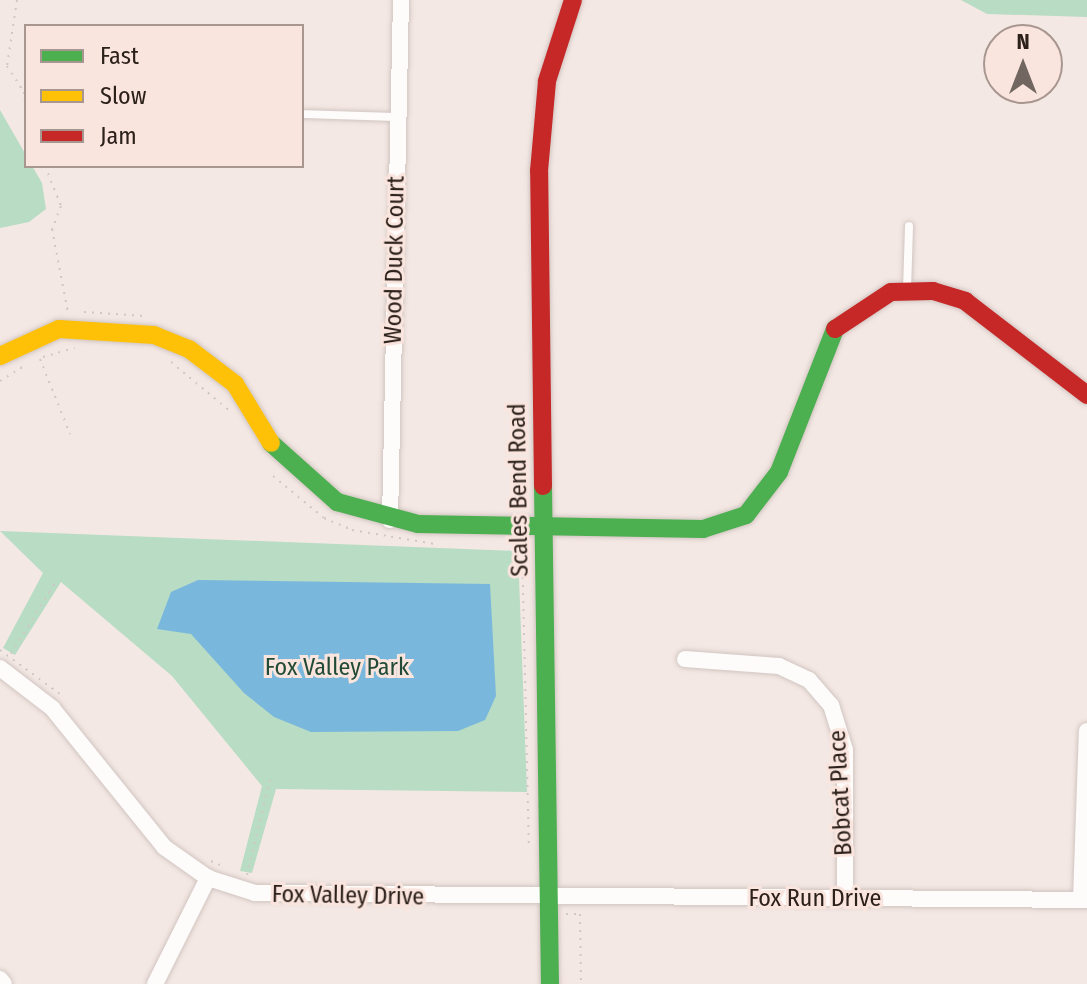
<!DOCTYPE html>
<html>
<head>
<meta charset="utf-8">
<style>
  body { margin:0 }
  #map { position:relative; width:1087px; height:984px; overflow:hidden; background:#f4e8e4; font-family:"Fira Sans Condensed",sans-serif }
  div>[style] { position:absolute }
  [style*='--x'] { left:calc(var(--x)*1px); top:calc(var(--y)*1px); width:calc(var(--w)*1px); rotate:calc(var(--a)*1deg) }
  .green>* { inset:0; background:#b8dcc4 }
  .water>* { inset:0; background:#79b8dc }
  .path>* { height:2px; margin-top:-1px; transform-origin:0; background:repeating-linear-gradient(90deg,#cec8c7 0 2px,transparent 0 8px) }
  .roads { filter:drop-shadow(0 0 2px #d1c5c1) drop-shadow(0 0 2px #d1c5c1) }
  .lane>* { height:8px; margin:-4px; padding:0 4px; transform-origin:4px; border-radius:4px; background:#fdfcfb }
  .street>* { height:16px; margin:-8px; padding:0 8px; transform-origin:8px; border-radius:8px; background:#fdfcfb }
  .fast>* { height:18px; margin:-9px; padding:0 9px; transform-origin:9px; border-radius:9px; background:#4caf50 }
  .slow>* { height:18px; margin:-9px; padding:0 9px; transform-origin:9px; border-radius:9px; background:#ffc107 }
  .jam>* { height:18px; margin:-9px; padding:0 9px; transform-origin:9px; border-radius:9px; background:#c62828 }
  span { translate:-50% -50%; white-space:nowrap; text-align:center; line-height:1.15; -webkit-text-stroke:6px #fae5de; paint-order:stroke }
  .street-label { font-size:24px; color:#2c201b }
  .park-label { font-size:24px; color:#224b37 }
  .legend { position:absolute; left:24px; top:24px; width:280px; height:144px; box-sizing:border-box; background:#fae5de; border:2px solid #a89690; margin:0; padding:10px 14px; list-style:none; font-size:24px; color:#2c201b }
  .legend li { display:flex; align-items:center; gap:16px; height:40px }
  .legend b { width:40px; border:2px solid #a89690 }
  .north { position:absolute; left:983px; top:24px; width:80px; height:80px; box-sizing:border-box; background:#fae5de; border:2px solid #a89690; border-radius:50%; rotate:0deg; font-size:22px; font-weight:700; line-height:32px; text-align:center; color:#2c201b }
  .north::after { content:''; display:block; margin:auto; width:28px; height:36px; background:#726661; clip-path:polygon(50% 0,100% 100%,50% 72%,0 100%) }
</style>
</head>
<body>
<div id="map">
  <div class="green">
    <div style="clip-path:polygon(961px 0,1087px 0,1087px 17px,987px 14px)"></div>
    <div style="clip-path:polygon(0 110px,42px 183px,46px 209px,29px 222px,0 228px)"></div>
    <div style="clip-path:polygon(0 531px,518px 551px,527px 792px,276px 789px,252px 873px,240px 871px,262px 786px,172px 676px,61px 582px,15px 655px,3px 648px,43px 573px)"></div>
  </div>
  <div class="water">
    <div style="clip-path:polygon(198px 580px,490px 584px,496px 696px,485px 720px,458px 731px,311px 732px,274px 717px,244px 693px,191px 634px,157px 629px,171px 592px)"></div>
  </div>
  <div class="path">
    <div style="--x:17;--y:0;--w:67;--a:98.6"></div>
    <div style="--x:7;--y:66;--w:31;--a:57"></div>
    <div style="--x:24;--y:92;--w:25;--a:85"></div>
    <div style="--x:45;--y:166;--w:43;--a:68.2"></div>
    <div style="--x:61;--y:206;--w:25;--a:111"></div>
    <div style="--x:52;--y:229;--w:86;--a:79.2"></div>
    <div style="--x:84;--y:312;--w:61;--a:3.8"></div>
    <div style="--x:43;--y:357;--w:33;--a:-16"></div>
    <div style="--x:40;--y:359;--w:81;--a:68.2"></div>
    <div style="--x:171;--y:362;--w:77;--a:39.7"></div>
    <div style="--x:0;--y:381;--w:31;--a:-32"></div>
    <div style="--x:273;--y:476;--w:66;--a:39.5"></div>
    <div style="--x:324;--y:518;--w:30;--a:23"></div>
    <div style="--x:352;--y:530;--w:84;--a:9.6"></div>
    <div style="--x:522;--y:545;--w:301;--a:88.7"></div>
    <div style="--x:0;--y:650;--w:74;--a:36.3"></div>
    <div style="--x:11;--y:654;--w:84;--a:-58.2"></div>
    <div style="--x:211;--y:861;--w:13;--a:23"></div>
    <div style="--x:247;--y:875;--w:99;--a:-76.5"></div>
    <div style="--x:566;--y:914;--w:14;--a:0"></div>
    <div style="--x:580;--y:914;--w:70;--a:89.2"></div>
  </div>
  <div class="roads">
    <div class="lane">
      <div style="--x:302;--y:114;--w:97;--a:1.8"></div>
      <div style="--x:907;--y:290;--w:64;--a:-88.2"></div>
    </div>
    <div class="street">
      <div style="--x:390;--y:520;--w:520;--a:-88.79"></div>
      <div style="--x:685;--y:659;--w:94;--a:4.3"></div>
      <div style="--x:779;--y:666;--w:33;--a:25"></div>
      <div style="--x:809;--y:680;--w:33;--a:49"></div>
      <div style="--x:831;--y:705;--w:47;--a:72.7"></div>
      <div style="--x:845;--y:750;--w:149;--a:90"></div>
      <div style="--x:0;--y:668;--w:66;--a:37.6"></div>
      <div style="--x:52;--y:708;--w:179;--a:51.1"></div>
      <div style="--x:164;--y:847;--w:54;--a:35.2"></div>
      <div style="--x:208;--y:878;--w:49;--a:17.7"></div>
      <div style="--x:255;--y:893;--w:832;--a:0.48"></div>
      <div style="--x:1081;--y:900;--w:169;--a:-88"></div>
      <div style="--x:0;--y:979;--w:6;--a:51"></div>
      <div style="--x:155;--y:984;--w:119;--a:-63.4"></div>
    </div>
    <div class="fast">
      <div style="--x:271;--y:443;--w:89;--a:41.8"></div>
      <div style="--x:337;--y:502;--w:84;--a:15.2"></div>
      <div style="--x:418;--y:524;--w:285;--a:1"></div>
      <div style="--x:703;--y:529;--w:45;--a:-18"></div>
      <div style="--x:746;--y:515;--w:54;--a:-52.5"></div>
      <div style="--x:779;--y:472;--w:154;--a:-68.6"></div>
      <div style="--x:543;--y:486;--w:498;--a:89.2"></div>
    </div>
    <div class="slow">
      <div style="--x:0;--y:356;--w:65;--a:-24.6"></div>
      <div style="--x:59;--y:329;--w:95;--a:3.6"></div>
      <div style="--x:154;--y:335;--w:38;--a:22"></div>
      <div style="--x:189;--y:349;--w:58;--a:37.3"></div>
      <div style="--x:235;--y:384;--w:69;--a:58.6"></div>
    </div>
    <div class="jam">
      <div style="--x:835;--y:329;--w:67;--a:-33.5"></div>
      <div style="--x:891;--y:292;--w:42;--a:-1.4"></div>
      <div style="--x:933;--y:291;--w:34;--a:17"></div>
      <div style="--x:965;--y:301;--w:154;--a:37.6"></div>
      <div style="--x:543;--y:486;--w:315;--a:-90.7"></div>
      <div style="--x:539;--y:171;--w:90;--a:-84.9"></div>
      <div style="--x:547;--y:81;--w:85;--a:-72.2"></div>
    </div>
  </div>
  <div class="street-label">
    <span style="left:395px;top:260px;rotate:-89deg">Wood Duck Court</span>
    <span style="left:519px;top:490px;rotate:-91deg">Scales Bend Road</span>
    <span style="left:841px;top:793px;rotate:-93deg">Bobcat Place</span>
    <span style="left:348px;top:896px;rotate:1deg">Fox Valley Drive</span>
    <span style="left:815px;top:899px">Fox Run Drive</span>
  </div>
  <div class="park-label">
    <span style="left:337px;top:668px">Fox Valley Park</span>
  </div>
  <ul class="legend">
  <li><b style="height:10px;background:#4caf50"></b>Fast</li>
  <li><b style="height:10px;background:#ffc107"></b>Slow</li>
  <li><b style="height:10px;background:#c62828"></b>Jam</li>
  </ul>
  <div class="north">N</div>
</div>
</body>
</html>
